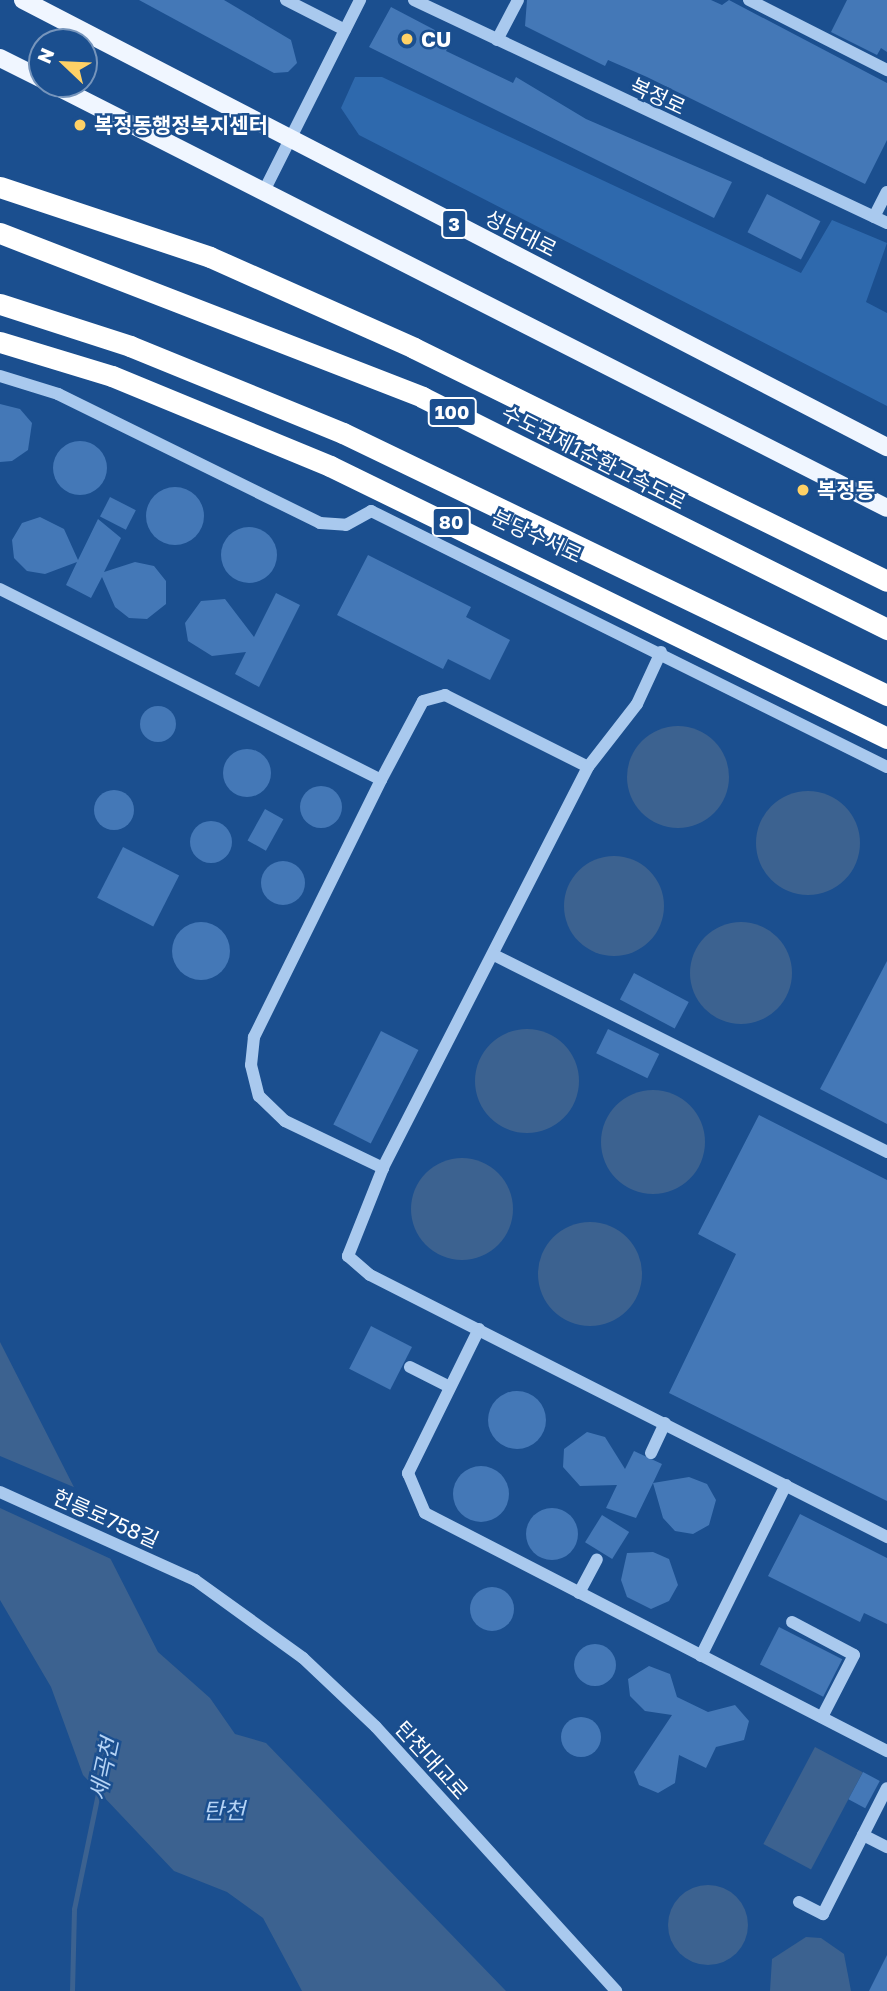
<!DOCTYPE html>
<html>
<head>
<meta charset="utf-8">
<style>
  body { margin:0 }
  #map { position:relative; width:887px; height:1991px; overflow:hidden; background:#1b4f8f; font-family:"Golos Text","Noto Sans KR",sans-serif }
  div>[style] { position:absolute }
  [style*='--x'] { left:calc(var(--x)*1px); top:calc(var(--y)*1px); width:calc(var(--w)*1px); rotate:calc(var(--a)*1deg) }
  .green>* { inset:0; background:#2e69ad }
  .water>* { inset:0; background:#3c6290; transform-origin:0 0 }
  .round { border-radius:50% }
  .pier>* { inset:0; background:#1b4f8f }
  .stream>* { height:5px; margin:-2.5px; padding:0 2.5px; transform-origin:2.5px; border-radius:2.5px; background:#3c6290 }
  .building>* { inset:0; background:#4478b7; transform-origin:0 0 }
  .minor>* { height:12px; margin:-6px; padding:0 6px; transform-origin:6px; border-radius:6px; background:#a9c9ee }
  .major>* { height:18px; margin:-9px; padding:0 9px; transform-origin:9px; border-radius:9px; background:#f0f6ff }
  .highway>* { height:21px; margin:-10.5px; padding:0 10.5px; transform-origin:10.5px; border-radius:10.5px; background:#fff }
  .dots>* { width:19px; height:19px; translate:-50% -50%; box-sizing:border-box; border:4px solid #1b4f8f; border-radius:50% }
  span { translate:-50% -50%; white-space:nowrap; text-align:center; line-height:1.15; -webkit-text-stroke:5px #1b4f8f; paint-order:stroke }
  .shield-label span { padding:2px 5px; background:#1b4f8f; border:2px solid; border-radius:5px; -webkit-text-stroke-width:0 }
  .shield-label { font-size:19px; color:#fff; font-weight:700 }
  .poi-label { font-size:21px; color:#fff; font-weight:700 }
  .left { translate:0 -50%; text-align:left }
  .street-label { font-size:21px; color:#fff }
  .water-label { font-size:23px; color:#b5d3f5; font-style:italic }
  .north { position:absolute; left:28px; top:28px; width:70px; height:70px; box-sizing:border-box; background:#1b4f8f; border:2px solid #7695bc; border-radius:50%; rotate:293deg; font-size:19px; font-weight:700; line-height:28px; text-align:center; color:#fff }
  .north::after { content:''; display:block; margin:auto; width:24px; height:32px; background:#ffd166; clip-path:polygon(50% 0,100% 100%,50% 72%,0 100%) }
</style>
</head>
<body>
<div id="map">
  <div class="green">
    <div style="clip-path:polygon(355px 77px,382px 77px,801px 273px,832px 220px,887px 243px,866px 302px,887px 313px,887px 406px,359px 135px,341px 108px)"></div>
  </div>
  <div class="water">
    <div class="round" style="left:627px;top:726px;width:102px;height:102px"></div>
    <div class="round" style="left:756px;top:791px;width:104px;height:104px"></div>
    <div class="round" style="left:564px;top:856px;width:100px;height:100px"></div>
    <div class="round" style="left:690px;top:922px;width:102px;height:102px"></div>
    <div class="round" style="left:475px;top:1029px;width:104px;height:104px"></div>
    <div class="round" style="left:601px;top:1090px;width:104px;height:104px"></div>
    <div class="round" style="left:411px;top:1158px;width:102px;height:102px"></div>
    <div class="round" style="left:538px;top:1222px;width:104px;height:104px"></div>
    <div style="clip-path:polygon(0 1342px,158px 1652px,210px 1698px,235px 1734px,266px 1743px,506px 1991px,302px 1991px,263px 1918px,227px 1892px,174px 1871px,83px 1775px,51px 1687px,0 1600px)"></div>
    <div style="left:815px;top:1747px;width:54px;height:110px;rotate:28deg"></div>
    <div class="round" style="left:668px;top:1885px;width:80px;height:80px"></div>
    <div style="clip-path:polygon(806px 1937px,821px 1938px,844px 1954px,851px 1991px,770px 1991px,772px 1959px)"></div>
  </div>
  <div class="pier">
    <div style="clip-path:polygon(0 1456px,76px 1488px,111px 1559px,0 1508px)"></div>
  </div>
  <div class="stream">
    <div style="--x:72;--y:1991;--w:82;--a:-88.6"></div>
    <div style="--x:74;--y:1909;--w:129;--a:-78.3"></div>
  </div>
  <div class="building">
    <div style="clip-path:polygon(139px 0,224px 0,291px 40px,297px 63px,288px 72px,274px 73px)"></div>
    <div style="clip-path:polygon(527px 0,711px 0,722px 5px,729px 0,887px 83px,887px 140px,865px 184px,647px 77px,608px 60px,605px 66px,525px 26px)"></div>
    <div style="clip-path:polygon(847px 0,887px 0,887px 52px,881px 48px,877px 55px,831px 32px)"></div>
    <div style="clip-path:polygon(391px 7px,452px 39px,446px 51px,513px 83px,516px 77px,586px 119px,732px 182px,714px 218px,369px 47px)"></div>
    <div style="left:767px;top:194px;width:60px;height:43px;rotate:27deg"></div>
    <div style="clip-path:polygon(0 404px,20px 409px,32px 423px,28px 450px,12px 461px,0 462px)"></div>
    <div class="round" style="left:53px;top:441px;width:54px;height:54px"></div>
    <div class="round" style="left:146px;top:487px;width:58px;height:58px"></div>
    <div style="left:110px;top:497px;width:29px;height:22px;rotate:27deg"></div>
    <div style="clip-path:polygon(40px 517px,64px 529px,78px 560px,98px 519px,121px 538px,104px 572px,135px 562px,154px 566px,166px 581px,166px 604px,147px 619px,129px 618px,115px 607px,102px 577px,91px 598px,66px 585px,77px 562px,45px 574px,27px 571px,14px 558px,12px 540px,22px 523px)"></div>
    <div class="round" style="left:221px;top:527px;width:56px;height:56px"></div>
    <div style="clip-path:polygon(368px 555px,471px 607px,466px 617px,510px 640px,490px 680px,448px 659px,443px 669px,337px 615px)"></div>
    <div style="clip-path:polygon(276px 593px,300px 605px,259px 687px,235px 674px,246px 652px,212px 656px,188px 641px,185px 623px,201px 601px,225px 599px,254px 637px)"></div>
    <div class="round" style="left:140px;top:706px;width:36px;height:36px"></div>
    <div class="round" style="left:223px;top:749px;width:48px;height:48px"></div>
    <div class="round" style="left:300px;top:786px;width:42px;height:42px"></div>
    <div class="round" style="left:94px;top:790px;width:40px;height:40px"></div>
    <div style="left:265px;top:809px;width:21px;height:36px;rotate:29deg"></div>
    <div class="round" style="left:190px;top:821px;width:42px;height:42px"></div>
    <div style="left:123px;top:847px;width:63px;height:57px;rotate:27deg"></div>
    <div class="round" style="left:261px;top:861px;width:44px;height:44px"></div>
    <div class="round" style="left:172px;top:922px;width:58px;height:58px"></div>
    <div style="clip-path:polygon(887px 961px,887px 1124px,820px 1089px)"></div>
    <div style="left:634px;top:973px;width:62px;height:30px;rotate:28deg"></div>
    <div style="left:608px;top:1029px;width:57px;height:27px;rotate:26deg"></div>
    <div style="left:381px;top:1031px;width:42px;height:105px;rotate:27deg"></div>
    <div style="clip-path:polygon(759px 1115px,887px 1180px,887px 1501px,669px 1393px,736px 1254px,698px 1234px)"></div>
    <div style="left:371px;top:1326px;width:46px;height:48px;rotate:27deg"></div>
    <div class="round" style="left:488px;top:1391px;width:58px;height:58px"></div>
    <div style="clip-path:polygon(587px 1432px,605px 1437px,625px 1469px,634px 1451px,662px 1464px,653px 1483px,689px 1477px,707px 1484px,716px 1500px,709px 1525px,693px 1534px,675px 1531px,663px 1518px,653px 1483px,636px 1518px,606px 1508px,617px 1485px,580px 1486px,563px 1467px,564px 1449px)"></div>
    <div class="round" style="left:453px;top:1466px;width:56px;height:56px"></div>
    <div class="round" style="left:526px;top:1508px;width:52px;height:52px"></div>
    <div style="clip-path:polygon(800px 1514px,887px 1558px,887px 1624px,864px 1613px,860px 1622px,768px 1576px)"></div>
    <div style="left:602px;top:1515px;width:32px;height:32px;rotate:32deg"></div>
    <div style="clip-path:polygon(627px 1553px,653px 1552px,669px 1559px,678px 1585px,669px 1601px,651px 1609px,627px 1597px,621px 1580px)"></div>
    <div class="round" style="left:470px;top:1587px;width:44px;height:44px"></div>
    <div style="left:779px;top:1627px;width:71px;height:42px;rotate:27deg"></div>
    <div class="round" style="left:574px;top:1644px;width:42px;height:42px"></div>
    <div style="clip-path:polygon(649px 1666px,670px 1674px,677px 1697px,708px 1712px,735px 1705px,749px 1721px,744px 1740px,716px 1747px,706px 1768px,679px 1755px,675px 1783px,658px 1793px,639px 1785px,634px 1772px,672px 1715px,645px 1711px,630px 1696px,628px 1679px)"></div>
    <div class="round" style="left:561px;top:1717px;width:40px;height:40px"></div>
    <div style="left:863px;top:1772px;width:19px;height:31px;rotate:28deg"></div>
    <div style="clip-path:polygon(887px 1955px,887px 1991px,869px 1991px)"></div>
  </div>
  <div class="minor">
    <div style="--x:286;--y:0;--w:66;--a:27"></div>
    <div style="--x:414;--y:0;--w:523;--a:25.24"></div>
    <div style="--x:749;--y:0;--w:155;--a:26.9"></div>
    <div style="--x:497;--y:40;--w:45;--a:-62.3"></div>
    <div style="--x:264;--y:191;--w:214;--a:-63.3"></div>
    <div style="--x:874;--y:217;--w:28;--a:-63"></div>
    <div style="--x:0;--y:376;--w:61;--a:17.2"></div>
    <div style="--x:58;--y:394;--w:292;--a:26.2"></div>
    <div style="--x:320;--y:523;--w:26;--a:4"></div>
    <div style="--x:346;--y:525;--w:29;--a:-29"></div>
    <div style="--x:371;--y:511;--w:576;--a:26.39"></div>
    <div style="--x:0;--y:589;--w:426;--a:26.6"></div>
    <div style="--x:381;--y:780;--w:89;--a:-62"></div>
    <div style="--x:423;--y:701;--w:23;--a:-15"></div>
    <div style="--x:445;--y:695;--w:160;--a:26.7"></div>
    <div style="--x:661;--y:652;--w:57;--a:114.8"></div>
    <div style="--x:637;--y:704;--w:80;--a:127.9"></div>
    <div style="--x:588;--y:767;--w:450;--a:117.1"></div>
    <div style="--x:383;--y:1168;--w:95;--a:111.7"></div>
    <div style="--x:348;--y:1256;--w:29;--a:41"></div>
    <div style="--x:370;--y:1275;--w:580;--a:26.87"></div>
    <div style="--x:381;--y:780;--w:287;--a:116.3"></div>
    <div style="--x:254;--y:1037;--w:28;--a:96"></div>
    <div style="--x:251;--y:1065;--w:32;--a:76"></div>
    <div style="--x:259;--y:1096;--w:36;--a:44"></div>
    <div style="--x:285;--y:1121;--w:109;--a:25.6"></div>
    <div style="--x:494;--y:955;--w:440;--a:26.6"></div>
    <div style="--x:479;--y:1329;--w:161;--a:116.2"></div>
    <div style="--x:408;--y:1473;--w:43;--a:67"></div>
    <div style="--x:425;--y:1513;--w:520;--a:27.26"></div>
    <div style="--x:410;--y:1367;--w:42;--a:26.6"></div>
    <div style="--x:651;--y:1453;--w:33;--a:-65"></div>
    <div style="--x:0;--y:1492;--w:214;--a:24.3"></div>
    <div style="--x:195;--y:1580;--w:133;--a:35.8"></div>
    <div style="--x:303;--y:1658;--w:100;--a:43.4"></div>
    <div style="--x:376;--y:1727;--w:357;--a:47.7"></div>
    <div style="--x:579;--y:1593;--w:38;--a:-62"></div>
    <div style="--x:792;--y:1622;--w:70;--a:28"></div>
    <div style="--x:854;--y:1655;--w:70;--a:117.3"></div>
    <div style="--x:701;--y:1656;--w:191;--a:-63.6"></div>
    <div style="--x:863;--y:1835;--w:27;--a:27"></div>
    <div style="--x:799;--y:1902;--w:27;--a:27"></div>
    <div style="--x:823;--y:1914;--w:141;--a:-63.1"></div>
  </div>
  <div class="major">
    <div style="--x:23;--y:0;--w:973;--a:27.36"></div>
    <div style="--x:0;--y:58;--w:47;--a:26.6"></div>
    <div style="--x:52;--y:84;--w:936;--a:26.92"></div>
  </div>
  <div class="highway">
    <div style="--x:0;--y:187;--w:221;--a:18.4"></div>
    <div style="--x:210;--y:257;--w:223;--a:24"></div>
    <div style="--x:414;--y:348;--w:527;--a:26.22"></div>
    <div style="--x:0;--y:233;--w:453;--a:21.2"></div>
    <div style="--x:422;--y:397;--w:520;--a:26.52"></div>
    <div style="--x:0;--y:304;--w:137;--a:17.9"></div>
    <div style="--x:130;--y:346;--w:230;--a:22.2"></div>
    <div style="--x:343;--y:433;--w:604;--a:25.72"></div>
    <div style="--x:0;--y:342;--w:117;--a:16.9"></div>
    <div style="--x:112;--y:376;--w:236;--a:22.4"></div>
    <div style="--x:330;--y:466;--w:620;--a:26.03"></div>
  </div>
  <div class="dots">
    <div style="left:407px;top:39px;background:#ffd166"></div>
    <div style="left:80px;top:125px;background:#ffd166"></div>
    <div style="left:803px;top:490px;background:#ffd166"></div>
  </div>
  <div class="shield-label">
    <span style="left:454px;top:224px">3</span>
    <span style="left:452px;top:412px">100</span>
    <span style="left:451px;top:522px">80</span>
  </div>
  <div class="poi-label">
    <span class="left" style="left:421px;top:39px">CU</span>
    <span class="left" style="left:94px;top:125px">복정동행정복지센터</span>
    <span class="left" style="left:817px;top:490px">복정동</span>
  </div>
  <div class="street-label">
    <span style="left:658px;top:96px;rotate:25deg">복정로</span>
    <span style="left:521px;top:233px;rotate:27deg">성남대로</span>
    <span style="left:594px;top:457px;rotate:27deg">수도권제1순환고속도로</span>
    <span style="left:537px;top:536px;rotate:25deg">분당수서로</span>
    <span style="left:106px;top:1518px;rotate:24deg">헌릉로758길</span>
    <span style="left:432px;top:1760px;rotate:48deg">탄천대교로</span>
  </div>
  <div class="water-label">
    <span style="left:103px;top:1769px;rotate:-78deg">세곡천</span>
    <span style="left:224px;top:1810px">탄천</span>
  </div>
  <div class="north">N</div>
</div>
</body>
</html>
